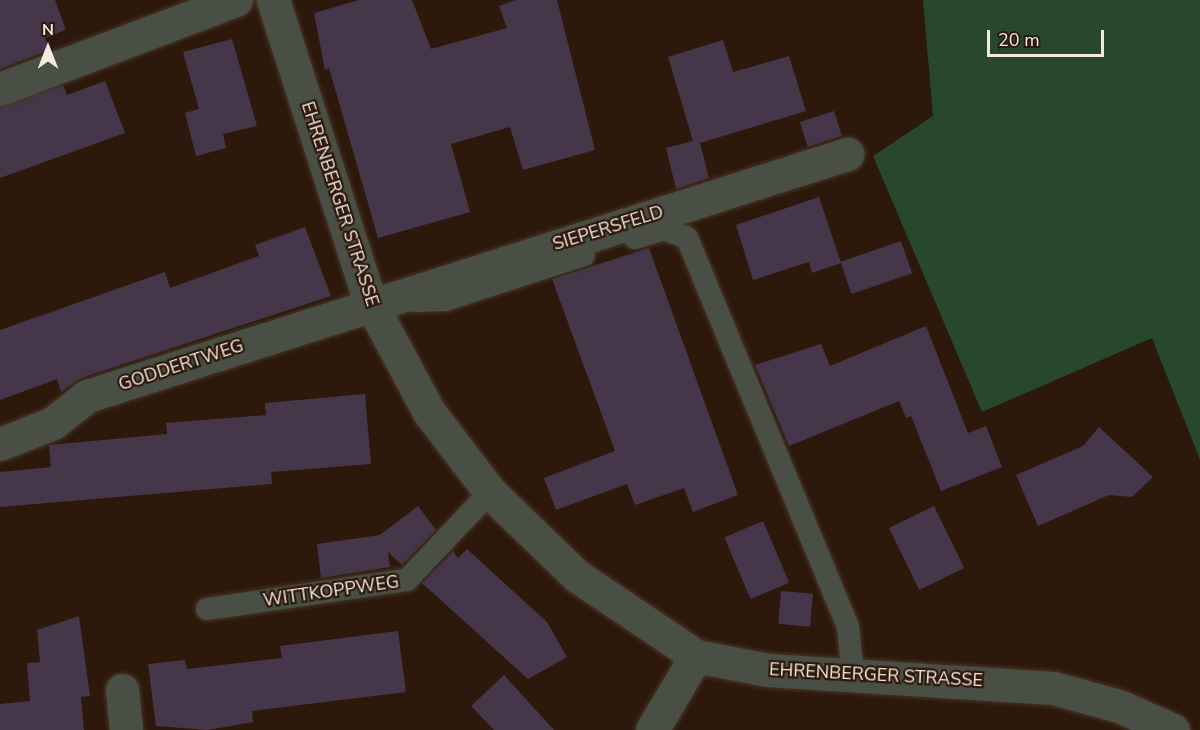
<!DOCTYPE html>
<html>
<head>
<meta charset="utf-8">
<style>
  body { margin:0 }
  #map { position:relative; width:1200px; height:730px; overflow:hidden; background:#2c190b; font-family:"Nunito Sans",sans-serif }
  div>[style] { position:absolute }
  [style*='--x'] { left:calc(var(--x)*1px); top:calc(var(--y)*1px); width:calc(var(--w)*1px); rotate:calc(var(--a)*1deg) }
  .green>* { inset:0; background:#27482c }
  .building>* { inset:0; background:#463649; transform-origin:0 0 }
  .roads { filter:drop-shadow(0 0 2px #483629) drop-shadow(0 0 2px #483629) }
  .lane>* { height:22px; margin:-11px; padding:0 11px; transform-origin:11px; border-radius:11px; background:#4a4f45 }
  .street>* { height:33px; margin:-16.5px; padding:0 16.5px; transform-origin:16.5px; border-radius:16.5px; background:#4a4f45 }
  span { translate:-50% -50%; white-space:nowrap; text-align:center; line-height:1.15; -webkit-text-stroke:4.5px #2c190b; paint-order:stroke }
  .street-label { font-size:18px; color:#f6e8e0 }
  .north { position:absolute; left:18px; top:18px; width:60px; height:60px; -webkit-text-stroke:4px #2c190b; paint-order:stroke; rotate:0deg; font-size:16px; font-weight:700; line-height:24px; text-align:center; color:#f6e8e0 }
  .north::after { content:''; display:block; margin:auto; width:21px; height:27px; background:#f6e8e0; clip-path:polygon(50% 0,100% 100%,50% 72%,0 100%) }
  .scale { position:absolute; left:987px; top:30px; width:117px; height:27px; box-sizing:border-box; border:3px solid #f6e8e0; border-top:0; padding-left:8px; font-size:18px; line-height:21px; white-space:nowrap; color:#f6e8e0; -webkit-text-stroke:4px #2c190b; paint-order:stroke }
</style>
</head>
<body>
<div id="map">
  <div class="green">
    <div style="clip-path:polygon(923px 0,1200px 0,1200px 460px,1152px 338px,982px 412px,873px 156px,933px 116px)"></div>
  </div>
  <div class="building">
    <div style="clip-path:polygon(0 0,55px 0,66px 30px,45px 38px,50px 50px,0 69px)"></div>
    <div style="clip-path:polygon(359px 0,412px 0,431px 49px,507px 28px,499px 6px,516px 0,557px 0,595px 150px,523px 170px,510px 127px,451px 144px,470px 212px,378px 238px,329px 68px,325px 70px,314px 13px)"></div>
    <div style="clip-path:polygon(232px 39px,257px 126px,223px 134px,226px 148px,196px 156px,185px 113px,199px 109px,183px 52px)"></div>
    <div style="clip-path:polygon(723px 40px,733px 72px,789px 56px,806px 111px,700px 143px,709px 178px,676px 189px,666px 148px,693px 141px,668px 57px)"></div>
    <div style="clip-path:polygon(105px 81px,125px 133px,0 178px,0 107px,63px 85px,67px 95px)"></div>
    <div style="left:834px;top:111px;width:26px;height:36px;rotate:72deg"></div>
    <div style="clip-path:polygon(819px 197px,841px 263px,812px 273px,809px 262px,753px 280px,736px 225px)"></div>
    <div style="clip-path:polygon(305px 227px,331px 296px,81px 378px,61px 392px,57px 379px,0 400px,0 330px,165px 272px,170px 288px,259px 256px,255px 245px)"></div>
    <div style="left:901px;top:241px;width:34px;height:64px;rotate:71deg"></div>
    <div style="clip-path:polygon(649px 248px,738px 495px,693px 512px,684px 488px,635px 505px,627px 484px,556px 510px,544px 478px,615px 451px,552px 279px)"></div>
    <div style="clip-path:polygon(926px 326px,968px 433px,986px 426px,1002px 467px,941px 491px,911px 416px,906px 418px,899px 401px,789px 446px,755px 365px,821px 344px,830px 366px)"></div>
    <div style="clip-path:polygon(365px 394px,371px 464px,271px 472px,272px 484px,0 507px,0 472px,51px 467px,49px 445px,167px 434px,166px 423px,266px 415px,265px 403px)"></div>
    <div style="clip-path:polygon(1099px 427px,1153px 477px,1132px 497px,1109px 495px,1038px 526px,1016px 475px,1083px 446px)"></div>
    <div style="clip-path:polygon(418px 506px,436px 530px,402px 565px,388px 552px,390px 567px,321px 578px,317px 544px,380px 535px)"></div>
    <div style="left:934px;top:506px;width:69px;height:50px;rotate:64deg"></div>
    <div style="left:763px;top:521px;width:67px;height:42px;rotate:67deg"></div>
    <div style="clip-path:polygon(467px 549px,547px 622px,567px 657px,528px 679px,422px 583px,453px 551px,458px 558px)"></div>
    <div style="left:781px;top:591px;width:32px;height:33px;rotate:5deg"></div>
    <div style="clip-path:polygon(79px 616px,90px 696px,81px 697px,84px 730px,0 730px,0 704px,30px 701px,27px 663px,40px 662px,37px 630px)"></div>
    <div style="clip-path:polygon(398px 631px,406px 692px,252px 711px,253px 722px,208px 730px,156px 726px,148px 664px,185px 660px,187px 669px,282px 658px,280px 646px)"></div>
    <div style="clip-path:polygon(504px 675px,554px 730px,494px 730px,471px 706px)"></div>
  </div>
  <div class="roads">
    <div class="lane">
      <div style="--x:635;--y:238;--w:30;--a:-17"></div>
      <div style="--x:664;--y:229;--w:25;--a:21"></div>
      <div style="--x:687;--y:238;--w:421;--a:67.5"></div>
      <div style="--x:848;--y:627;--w:50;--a:84.3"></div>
      <div style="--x:414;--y:301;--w:31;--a:-2"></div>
      <div style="--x:445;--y:300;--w:146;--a:-17.9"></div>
      <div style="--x:207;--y:609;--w:202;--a:-8.3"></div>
      <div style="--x:407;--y:580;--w:121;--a:-46.7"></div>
    </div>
    <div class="street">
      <div style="--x:273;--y:0;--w:317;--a:72.2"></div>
      <div style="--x:370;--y:302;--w:125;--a:61.8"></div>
      <div style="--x:429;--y:412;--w:101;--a:52.7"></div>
      <div style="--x:490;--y:492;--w:121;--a:44"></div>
      <div style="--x:577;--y:576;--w:143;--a:33.9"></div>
      <div style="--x:696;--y:656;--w:73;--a:11"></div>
      <div style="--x:768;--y:670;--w:286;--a:3.6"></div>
      <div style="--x:1053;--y:688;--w:68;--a:15.3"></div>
      <div style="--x:1119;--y:706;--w:59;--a:24"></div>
      <div style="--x:0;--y:89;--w:252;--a:-20.7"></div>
      <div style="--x:0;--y:444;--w:57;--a:-21.6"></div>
      <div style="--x:53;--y:423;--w:43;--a:-38.5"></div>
      <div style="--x:87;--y:396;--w:798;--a:-17.66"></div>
      <div style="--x:122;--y:690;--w:40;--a:84.3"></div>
      <div style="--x:652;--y:730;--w:86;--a:-59.3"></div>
    </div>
  </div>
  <div class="street-label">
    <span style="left:340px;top:204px;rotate:72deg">EHRENBERGER STRASSE</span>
    <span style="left:608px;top:228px;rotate:-17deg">SIEPERSFELD</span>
    <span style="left:181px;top:365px;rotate:-18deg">GODDERTWEG</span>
    <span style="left:331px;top:591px;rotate:-8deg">WITTKOPPWEG</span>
    <span style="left:876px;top:675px;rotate:3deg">EHRENBERGER STRASSE</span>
  </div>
  <div class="north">N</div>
  <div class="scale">20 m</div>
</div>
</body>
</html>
